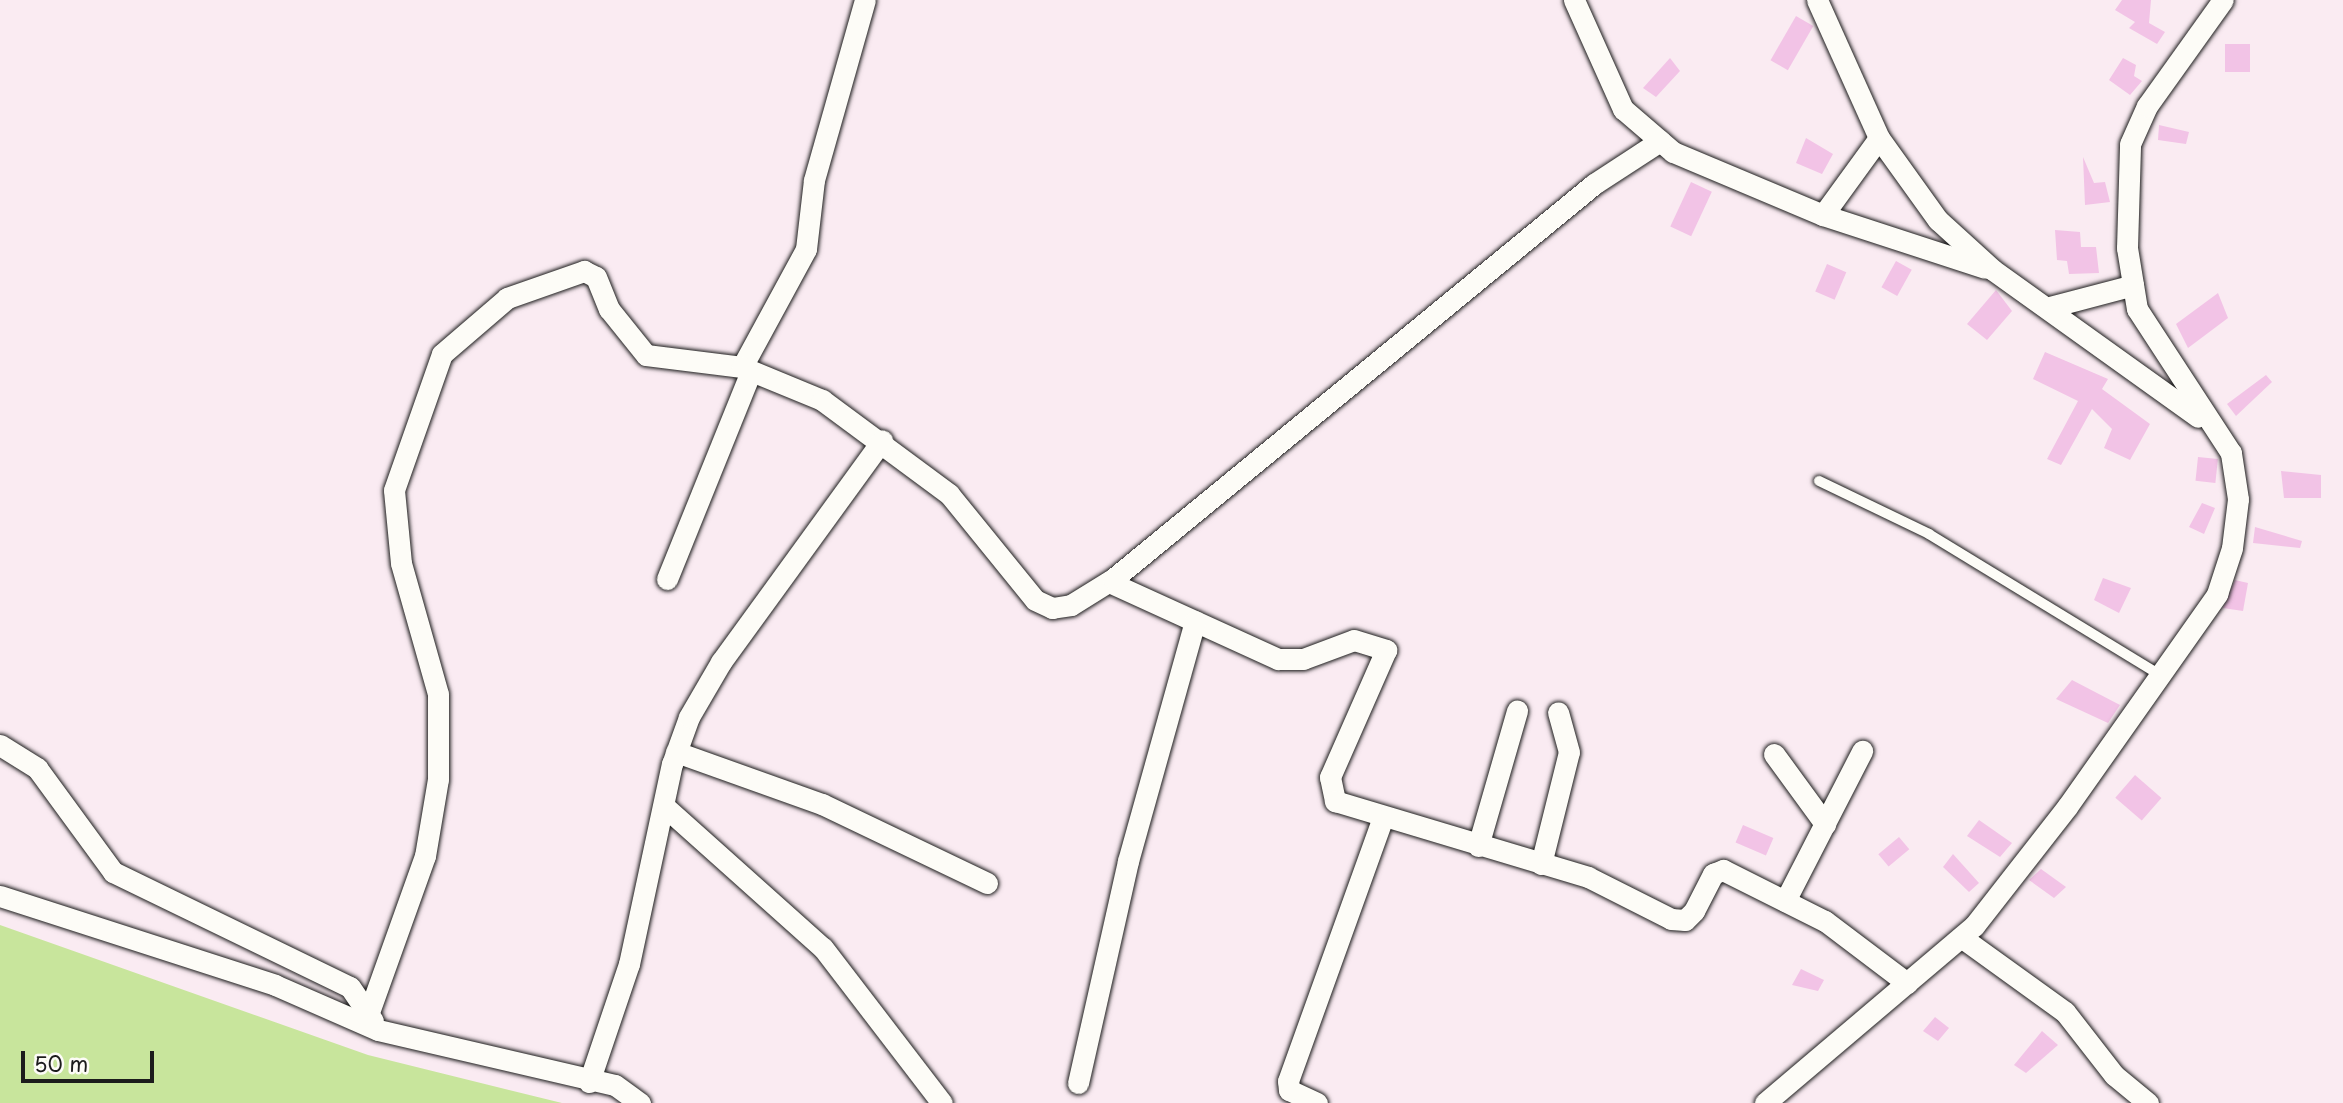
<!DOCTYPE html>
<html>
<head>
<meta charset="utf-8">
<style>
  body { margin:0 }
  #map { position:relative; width:2343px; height:1103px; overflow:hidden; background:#faebf2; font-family:"Playpen Sans",sans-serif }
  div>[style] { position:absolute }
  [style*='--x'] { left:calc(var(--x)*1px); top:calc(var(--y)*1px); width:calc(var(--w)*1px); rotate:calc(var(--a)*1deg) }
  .green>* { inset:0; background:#c8e59c }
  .building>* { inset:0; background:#f2c3e6; transform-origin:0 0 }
  .roads { filter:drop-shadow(0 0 2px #1c1c1c) drop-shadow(0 0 2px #1c1c1c) }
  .service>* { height:10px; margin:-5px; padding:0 5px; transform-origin:5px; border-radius:5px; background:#fdfcf7 }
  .minor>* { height:21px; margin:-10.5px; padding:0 10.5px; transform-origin:10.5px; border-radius:10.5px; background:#fdfcf7 }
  span { translate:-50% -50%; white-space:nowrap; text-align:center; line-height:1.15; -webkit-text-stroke:6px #fdfcf7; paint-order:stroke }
  .scale { position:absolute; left:21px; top:1051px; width:133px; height:32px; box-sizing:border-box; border:4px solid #1c1c1c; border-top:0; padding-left:9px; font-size:21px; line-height:24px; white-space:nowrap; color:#1c1c1c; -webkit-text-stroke:5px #fdfcf7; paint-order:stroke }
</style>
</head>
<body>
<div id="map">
  <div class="green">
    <div style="clip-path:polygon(0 925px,368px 1055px,562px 1103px,0 1103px)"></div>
  </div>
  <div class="building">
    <div style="clip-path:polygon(2122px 0,2151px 0,2149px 23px,2165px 32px,2157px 44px,2129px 28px,2135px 22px,2115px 10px)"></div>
    <div style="left:1796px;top:16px;width:20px;height:51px;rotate:30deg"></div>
    <div style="left:2225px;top:44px;width:25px;height:28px"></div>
    <div style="clip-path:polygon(1670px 58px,1680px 71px,1656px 97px,1643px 88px)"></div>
    <div style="clip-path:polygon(2123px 58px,2136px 65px,2134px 76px,2142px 81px,2130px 95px,2109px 80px)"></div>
    <div style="clip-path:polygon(2159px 125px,2189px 132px,2186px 144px,2158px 140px)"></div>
    <div style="clip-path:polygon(1806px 138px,1833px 154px,1822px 174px,1796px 163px)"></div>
    <div style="clip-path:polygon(2083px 157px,2094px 183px,2105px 182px,2110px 202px,2085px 205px)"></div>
    <div style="left:1691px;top:182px;width:23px;height:49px;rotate:25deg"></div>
    <div style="clip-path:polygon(2055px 230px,2080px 232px,2081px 247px,2096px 247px,2099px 273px,2069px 274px,2067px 261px,2057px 260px)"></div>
    <div style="left:1896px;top:261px;width:18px;height:30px;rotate:29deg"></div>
    <div style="left:1827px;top:264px;width:21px;height:30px;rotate:23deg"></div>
    <div style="clip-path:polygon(1996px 290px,2012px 311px,1987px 340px,1967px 324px)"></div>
    <div style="clip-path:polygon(2218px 293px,2228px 318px,2188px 348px,2176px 324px)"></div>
    <div style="clip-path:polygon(2045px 352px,2108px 379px,2102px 389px,2150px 424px,2130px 460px,2104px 448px,2112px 429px,2092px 409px,2061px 465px,2047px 459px,2078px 401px,2033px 379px)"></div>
    <div style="clip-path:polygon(2266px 375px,2272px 382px,2236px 416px,2227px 404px)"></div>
    <div style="left:2198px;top:457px;width:20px;height:24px;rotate:6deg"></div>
    <div style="clip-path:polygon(2281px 471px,2321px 475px,2321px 498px,2284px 498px)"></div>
    <div style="clip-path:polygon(2202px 503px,2215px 508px,2204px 534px,2189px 527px)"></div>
    <div style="clip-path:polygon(2255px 527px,2302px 541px,2300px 548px,2253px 543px)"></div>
    <div style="clip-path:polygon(2103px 578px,2131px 588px,2119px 613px,2094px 600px)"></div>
    <div style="clip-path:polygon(2235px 580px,2248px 583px,2243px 611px,2223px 608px)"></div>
    <div style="clip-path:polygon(2072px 680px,2120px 705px,2108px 723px,2056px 699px)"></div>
    <div style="left:2135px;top:775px;width:35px;height:30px;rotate:41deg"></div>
    <div style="clip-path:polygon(1979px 820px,2012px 843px,2000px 857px,1967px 836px)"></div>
    <div style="left:1743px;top:825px;width:33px;height:19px;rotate:23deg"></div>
    <div style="left:1899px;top:837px;width:16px;height:27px;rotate:50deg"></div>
    <div style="clip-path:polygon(1953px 854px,1979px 883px,1969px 892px,1943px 867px)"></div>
    <div style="clip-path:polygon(2041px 869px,2066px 887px,2054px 898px,2029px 880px)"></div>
    <div style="clip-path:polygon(1801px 969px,1824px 980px,1818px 991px,1792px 985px)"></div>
    <div style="clip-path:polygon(1935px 1017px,1949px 1028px,1938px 1041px,1923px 1031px)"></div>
    <div style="clip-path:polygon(2042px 1031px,2058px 1045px,2026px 1073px,2014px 1065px)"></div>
  </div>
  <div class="roads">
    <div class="service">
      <div style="--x:1819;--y:481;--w:122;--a:25.7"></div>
      <div style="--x:1929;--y:534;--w:271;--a:31.4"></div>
    </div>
    <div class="minor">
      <div style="--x:1574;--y:0;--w:120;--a:65.8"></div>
      <div style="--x:1623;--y:109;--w:66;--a:40.7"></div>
      <div style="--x:1673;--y:152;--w:163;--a:22.8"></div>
      <div style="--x:1823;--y:215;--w:170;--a:18.1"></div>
      <div style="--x:1817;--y:0;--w:151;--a:65.8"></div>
      <div style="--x:1879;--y:138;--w:101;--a:54.3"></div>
      <div style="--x:1938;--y:220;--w:74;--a:42.3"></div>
      <div style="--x:1993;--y:270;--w:252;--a:35.6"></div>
      <div style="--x:1823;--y:215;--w:95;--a:-54"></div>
      <div style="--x:2050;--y:307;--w:86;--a:-14.8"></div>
      <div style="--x:742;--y:367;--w:134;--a:-61.5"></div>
      <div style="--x:806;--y:249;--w:69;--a:-83.4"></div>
      <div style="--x:814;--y:180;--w:187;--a:-74.2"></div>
      <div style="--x:667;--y:579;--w:224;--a:-68"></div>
      <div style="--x:1109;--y:582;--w:186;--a:24.5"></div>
      <div style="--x:1278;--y:659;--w:25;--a:0"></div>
      <div style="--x:1303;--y:659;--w:54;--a:-20.4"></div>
      <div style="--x:1354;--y:640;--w:34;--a:17"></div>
      <div style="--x:1386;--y:650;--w:139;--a:113.8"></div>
      <div style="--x:1330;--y:777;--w:25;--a:78"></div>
      <div style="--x:1335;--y:801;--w:264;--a:16.7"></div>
      <div style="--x:1588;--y:877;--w:93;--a:26.8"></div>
      <div style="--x:1671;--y:919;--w:14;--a:4"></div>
      <div style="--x:1685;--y:920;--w:13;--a:-45"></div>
      <div style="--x:1694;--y:911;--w:42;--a:-62.8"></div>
      <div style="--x:1713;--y:874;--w:11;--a:-22"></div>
      <div style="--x:1723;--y:870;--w:114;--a:26.6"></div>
      <div style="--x:1825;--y:921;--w:103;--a:37.1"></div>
      <div style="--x:0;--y:745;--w:44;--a:31.9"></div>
      <div style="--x:37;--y:768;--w:129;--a:53.8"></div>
      <div style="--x:113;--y:872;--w:263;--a:25.9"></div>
      <div style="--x:350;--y:987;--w:41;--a:55.9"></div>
      <div style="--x:676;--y:752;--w:155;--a:19.6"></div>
      <div style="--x:822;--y:804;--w:183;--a:25.6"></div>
      <div style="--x:1774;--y:754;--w:87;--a:53.9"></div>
      <div style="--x:664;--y:806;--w:213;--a:41.8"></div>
      <div style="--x:823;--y:948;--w:195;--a:52.5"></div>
      <div style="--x:1478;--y:846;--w:141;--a:-73.9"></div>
      <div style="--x:1541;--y:864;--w:115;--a:-76"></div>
      <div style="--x:1569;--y:752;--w:41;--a:-105.4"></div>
      <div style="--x:0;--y:896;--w:289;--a:17.9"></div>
      <div style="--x:275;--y:985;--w:112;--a:23.6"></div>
      <div style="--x:378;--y:1030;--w:243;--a:13.1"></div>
      <div style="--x:615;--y:1085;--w:31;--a:36"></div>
      <div style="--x:1785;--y:901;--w:169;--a:-62.8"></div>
      <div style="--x:1961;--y:937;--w:128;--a:35.8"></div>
      <div style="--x:2065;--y:1012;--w:80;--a:52.1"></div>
      <div style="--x:2114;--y:1075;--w:44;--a:39.5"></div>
      <div style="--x:368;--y:1015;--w:169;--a:-70.3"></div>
      <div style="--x:425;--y:856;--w:78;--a:-80.4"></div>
      <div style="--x:438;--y:779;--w:85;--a:-90"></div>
      <div style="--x:438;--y:694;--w:136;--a:-105.8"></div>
      <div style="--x:401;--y:563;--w:73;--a:-95.5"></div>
      <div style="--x:394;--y:490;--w:144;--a:-70.6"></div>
      <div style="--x:442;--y:354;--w:86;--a:-40.7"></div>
      <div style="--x:507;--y:298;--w:82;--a:-19.3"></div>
      <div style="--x:584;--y:271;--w:13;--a:27"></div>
      <div style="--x:596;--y:277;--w:35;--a:68"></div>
      <div style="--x:609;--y:309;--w:59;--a:51.2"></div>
      <div style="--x:646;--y:355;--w:97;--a:7.1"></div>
      <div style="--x:742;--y:367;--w:87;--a:22.4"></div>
      <div style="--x:822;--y:400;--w:158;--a:36.5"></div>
      <div style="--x:949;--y:494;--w:136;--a:50.9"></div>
      <div style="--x:1035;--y:600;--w:19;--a:25"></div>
      <div style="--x:1052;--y:608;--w:19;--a:-9"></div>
      <div style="--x:1071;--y:605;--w:49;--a:-31.8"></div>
      <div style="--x:1113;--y:579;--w:622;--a:-39.39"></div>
      <div style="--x:1594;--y:184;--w:79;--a:-33.1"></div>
      <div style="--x:589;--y:1082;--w:125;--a:-71.3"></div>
      <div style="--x:629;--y:964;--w:205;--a:-77.9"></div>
      <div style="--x:672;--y:764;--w:50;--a:-70.1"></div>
      <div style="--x:689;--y:717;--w:64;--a:-59.8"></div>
      <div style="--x:721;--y:662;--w:274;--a:-54"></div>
      <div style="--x:1078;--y:1083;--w:228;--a:-77.3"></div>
      <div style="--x:1128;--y:861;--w:249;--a:-74.4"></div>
      <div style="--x:1317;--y:1103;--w:31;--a:-155"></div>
      <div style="--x:1289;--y:1090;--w:9;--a:-96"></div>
      <div style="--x:1288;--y:1081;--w:277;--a:-70.2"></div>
      <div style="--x:1765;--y:1103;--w:274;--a:-40.3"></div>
      <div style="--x:1974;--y:926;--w:151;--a:-52"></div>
      <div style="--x:2067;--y:807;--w:261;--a:-54.8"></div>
      <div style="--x:2217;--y:594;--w:48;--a:-71.9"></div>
      <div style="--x:2232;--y:548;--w:49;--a:-83"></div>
      <div style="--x:2238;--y:499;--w:47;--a:-98.7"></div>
      <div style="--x:2231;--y:453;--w:172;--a:-123.1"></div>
      <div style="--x:2137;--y:309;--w:62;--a:-99.3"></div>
      <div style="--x:2127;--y:248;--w:104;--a:-88.3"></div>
      <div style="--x:2130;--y:144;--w:42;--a:-65.9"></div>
      <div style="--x:2147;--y:106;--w:130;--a:-54.4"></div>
    </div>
  </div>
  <div class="scale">50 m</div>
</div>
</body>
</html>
